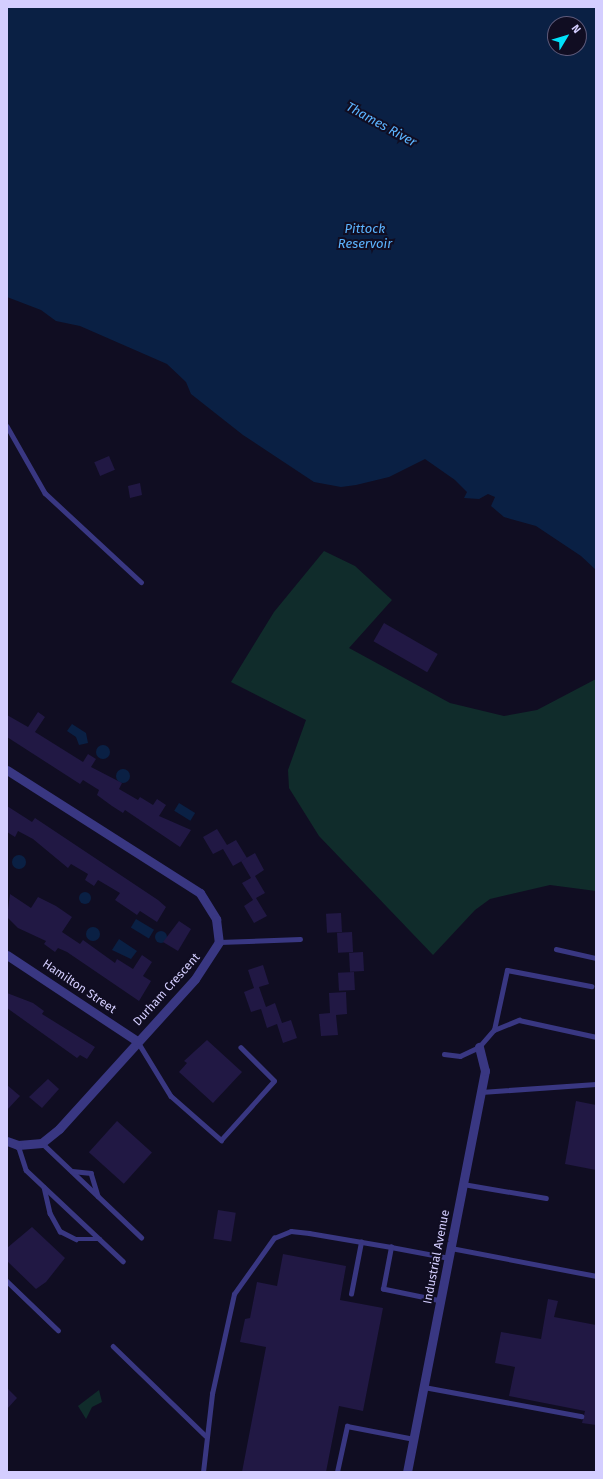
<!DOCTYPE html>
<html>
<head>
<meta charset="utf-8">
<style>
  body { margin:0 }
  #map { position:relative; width:603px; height:1479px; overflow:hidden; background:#100d22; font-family:"Fira Sans",sans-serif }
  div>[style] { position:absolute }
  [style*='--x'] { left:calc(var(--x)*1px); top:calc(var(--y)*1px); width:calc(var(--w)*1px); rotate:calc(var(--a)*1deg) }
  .green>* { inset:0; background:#102c2b }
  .water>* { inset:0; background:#0a2044; transform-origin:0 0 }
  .round { border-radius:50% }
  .building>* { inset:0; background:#211844; transform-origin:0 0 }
  .service>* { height:4.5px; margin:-2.25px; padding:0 2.25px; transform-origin:2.25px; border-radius:2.25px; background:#393782 }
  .minor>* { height:9px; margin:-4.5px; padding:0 4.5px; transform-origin:4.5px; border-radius:4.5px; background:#393782 }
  span { translate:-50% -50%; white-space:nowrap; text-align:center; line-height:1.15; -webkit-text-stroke:4px #100d22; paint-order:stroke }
  .street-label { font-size:12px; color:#d4ceff }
  .water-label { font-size:13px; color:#5cb4ff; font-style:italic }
  .frame { position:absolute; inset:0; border:8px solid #d4ceff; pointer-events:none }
  .north { position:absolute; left:547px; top:16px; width:40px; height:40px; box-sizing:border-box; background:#100d22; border:1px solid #5e5a7a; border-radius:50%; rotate:52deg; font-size:11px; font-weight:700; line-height:16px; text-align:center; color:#d4ceff }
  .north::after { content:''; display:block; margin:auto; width:14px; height:18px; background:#00e1f9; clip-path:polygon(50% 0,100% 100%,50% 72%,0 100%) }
</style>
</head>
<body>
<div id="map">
  <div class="green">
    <div style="clip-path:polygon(324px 551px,355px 566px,392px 600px,349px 648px,450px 703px,504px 716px,537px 710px,596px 679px,596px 891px,550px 885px,490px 899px,475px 910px,433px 955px,319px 836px,289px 788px,288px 770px,306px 720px,231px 682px,274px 612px)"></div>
    <div style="clip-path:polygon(99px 1390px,102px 1402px,92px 1407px,86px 1419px,78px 1406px)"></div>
  </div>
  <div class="water">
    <div style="clip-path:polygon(evenodd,7px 7px,596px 7px,596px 570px,581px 556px,536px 526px,504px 517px,491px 506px,495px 497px,488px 494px,479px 499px,464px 498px,467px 492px,455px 480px,425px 459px,389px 477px,356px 485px,341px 487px,314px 482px,243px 435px,191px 394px,186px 382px,167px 364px,80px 326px,56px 321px,41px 310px,7px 297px,7px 7px,555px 24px,579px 24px,579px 48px,555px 48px,555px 24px)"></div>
    <div style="clip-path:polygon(72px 724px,86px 733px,88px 743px,79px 745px,76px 737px,67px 731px)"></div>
    <div class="round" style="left:96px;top:745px;width:14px;height:14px"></div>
    <div class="round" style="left:116px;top:769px;width:14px;height:14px"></div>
    <div style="left:179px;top:803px;width:19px;height:9px;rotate:32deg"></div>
    <div class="round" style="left:12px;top:855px;width:14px;height:14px"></div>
    <div class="round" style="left:79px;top:892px;width:12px;height:12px"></div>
    <div style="left:136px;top:919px;width:21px;height:10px;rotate:31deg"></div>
    <div class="round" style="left:86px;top:927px;width:14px;height:14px"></div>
    <div class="round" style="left:155px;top:931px;width:12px;height:12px"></div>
    <div style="clip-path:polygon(119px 939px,137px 951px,131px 959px,112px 950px)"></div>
  </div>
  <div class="building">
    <div style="left:109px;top:456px;width:15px;height:16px;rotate:67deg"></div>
    <div style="clip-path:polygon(140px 483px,142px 495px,130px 498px,128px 486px)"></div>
    <div style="left:384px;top:623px;width:62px;height:21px;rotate:30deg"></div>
    <div style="clip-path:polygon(38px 712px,45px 717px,35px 732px,83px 762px,88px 754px,96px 759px,91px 767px,122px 783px,119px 789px,138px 800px,140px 797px,153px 805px,157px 799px,166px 805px,159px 816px,191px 830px,180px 847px,125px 810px,123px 813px,112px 806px,97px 795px,99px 790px,83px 780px,80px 784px,7px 737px,7px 715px,28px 727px)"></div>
    <div style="clip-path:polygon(7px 806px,32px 822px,35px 818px,158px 900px,166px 907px,157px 922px,140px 911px,137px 915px,115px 900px,120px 893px,98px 880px,94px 886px,85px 880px,88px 874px,71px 864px,68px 868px,33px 839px,18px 831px,15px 837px,7px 832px)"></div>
    <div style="clip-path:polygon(217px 829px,227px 845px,236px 840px,247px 858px,233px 866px,223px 849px,213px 854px,203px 837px)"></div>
    <div style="clip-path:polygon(255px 853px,264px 870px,255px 876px,265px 893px,256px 898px,267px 916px,254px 923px,244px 906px,253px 900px,242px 883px,251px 878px,241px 861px)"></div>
    <div style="clip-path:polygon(10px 894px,31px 908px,38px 897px,56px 906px,72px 917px,62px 932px,80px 944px,83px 940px,115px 963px,117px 959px,133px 969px,142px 955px,152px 962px,143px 976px,151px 981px,139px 1001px,67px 952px,58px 948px,55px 952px,44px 944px,46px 941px,18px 928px,7px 917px)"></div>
    <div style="left:341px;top:913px;width:19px;height:15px;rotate:87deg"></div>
    <div style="clip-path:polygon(179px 921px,191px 929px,178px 951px,163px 942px)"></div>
    <div style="left:352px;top:932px;width:20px;height:15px;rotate:87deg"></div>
    <div style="left:363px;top:952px;width:19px;height:14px;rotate:87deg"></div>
    <div style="clip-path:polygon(263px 965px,269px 984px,259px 987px,266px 1007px,275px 1003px,282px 1023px,291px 1020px,297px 1038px,283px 1043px,277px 1024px,267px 1028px,261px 1009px,251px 1012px,244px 992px,254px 988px,248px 970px)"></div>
    <div style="left:354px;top:972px;width:18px;height:16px;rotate:87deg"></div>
    <div style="clip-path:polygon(346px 992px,347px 1014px,336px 1015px,338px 1035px,321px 1036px,319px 1014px,330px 1013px,329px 993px)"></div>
    <div style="clip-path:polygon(7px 993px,33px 1003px,44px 1011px,42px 1014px,95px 1047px,87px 1059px,80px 1055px,77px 1058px,7px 1008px)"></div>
    <div style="clip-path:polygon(207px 1040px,242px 1072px,213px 1103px,179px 1072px,187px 1063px,184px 1061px)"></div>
    <div style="clip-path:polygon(48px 1079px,59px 1089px,42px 1108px,29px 1097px)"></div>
    <div style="clip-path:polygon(7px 1085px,20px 1096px,7px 1110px)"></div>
    <div style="clip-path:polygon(576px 1101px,596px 1105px,596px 1170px,565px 1164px)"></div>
    <div style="left:117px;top:1121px;width:47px;height:42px;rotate:42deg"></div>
    <div style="left:218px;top:1210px;width:18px;height:29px;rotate:9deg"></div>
    <div style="clip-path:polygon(32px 1227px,65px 1258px,46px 1282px,36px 1289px,7px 1261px,7px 1248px)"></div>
    <div style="clip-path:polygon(283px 1254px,346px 1266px,340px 1300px,383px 1308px,363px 1411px,339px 1406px,326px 1472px,242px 1472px,266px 1347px,240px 1342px,245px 1319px,250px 1318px,257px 1282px,277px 1286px)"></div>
    <div style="clip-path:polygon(548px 1299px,558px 1301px,554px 1317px,596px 1325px,596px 1425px,582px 1423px,585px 1411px,509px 1396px,515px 1367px,495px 1363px,501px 1332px,541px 1339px)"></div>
    <div style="clip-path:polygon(7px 1388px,17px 1398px,7px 1409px)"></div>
  </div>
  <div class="service">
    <div style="--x:7;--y:426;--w:77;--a:60.4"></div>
    <div style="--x:45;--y:493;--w:131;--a:42.8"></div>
    <div style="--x:219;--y:942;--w:81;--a:-2.1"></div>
    <div style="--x:556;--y:949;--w:41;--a:12.7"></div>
    <div style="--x:494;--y:1030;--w:27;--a:-22"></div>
    <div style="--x:519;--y:1020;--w:79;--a:12.4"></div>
    <div style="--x:138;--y:1042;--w:63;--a:58.6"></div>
    <div style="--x:171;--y:1096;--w:67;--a:41.3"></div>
    <div style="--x:221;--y:1140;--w:79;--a:-48.1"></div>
    <div style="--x:274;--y:1081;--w:47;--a:-135"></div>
    <div style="--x:444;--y:1054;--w:16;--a:7"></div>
    <div style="--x:460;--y:1056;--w:21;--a:-25"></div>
    <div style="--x:479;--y:1047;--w:23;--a:-49"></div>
    <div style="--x:494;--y:1030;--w:61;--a:-77.8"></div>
    <div style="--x:507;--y:970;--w:86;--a:10.8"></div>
    <div style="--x:481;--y:1092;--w:115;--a:-4"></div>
    <div style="--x:42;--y:1143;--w:137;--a:43.5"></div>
    <div style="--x:18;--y:1145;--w:26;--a:72"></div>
    <div style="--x:26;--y:1170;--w:133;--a:43.2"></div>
    <div style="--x:72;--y:1171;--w:19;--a:6"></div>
    <div style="--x:91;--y:1173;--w:24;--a:73"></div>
    <div style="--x:463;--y:1184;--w:84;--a:9.6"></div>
    <div style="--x:44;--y:1187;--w:27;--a:77"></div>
    <div style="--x:50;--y:1213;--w:21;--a:61"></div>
    <div style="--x:60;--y:1231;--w:18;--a:27"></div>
    <div style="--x:76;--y:1239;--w:24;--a:0"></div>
    <div style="--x:451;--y:1248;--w:148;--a:10.9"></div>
    <div style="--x:7;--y:1281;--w:71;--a:43.9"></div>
    <div style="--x:351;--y:1294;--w:53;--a:-79.1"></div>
    <div style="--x:441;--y:1301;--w:59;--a:-168.3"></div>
    <div style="--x:383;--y:1289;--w:43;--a:-79.2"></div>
    <div style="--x:391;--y:1247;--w:59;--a:10.7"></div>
    <div style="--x:113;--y:1346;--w:129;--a:44.1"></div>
    <div style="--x:424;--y:1387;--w:160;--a:10.5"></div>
    <div style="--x:203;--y:1472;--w:79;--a:-83.4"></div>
    <div style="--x:212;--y:1394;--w:102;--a:-77.6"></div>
    <div style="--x:234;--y:1294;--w:69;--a:-54.5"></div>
    <div style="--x:274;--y:1238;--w:18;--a:-22"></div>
    <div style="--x:291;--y:1231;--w:18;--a:6"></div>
    <div style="--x:309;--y:1233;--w:83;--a:9.7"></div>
    <div style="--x:337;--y:1472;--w:47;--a:-77.7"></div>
    <div style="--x:347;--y:1426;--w:68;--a:11"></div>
  </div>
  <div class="minor">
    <div style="--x:7;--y:770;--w:229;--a:32.5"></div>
    <div style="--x:200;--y:893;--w:31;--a:58"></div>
    <div style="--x:216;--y:919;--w:23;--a:83"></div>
    <div style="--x:219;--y:942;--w:44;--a:123"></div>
    <div style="--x:195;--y:979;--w:202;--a:132.2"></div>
    <div style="--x:59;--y:1129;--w:22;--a:141"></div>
    <div style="--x:42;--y:1143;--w:24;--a:175"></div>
    <div style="--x:18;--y:1145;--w:12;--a:-160"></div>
    <div style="--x:7;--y:955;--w:156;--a:33.5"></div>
    <div style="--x:407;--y:1472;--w:409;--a:-79"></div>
    <div style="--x:485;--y:1071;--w:25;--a:-104"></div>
  </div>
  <div class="street-label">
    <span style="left:79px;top:987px;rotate:34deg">Hamilton Street</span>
    <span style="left:167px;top:990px;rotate:-48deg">Durham Crescent</span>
    <span style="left:437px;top:1257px;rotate:-79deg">Industrial Avenue</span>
  </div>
  <div class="water-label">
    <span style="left:381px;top:125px;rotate:29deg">Thames River</span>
    <span style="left:365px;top:237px">Pittock<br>Reservoir</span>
  </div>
  <div class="frame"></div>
  <div class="north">N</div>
</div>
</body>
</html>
